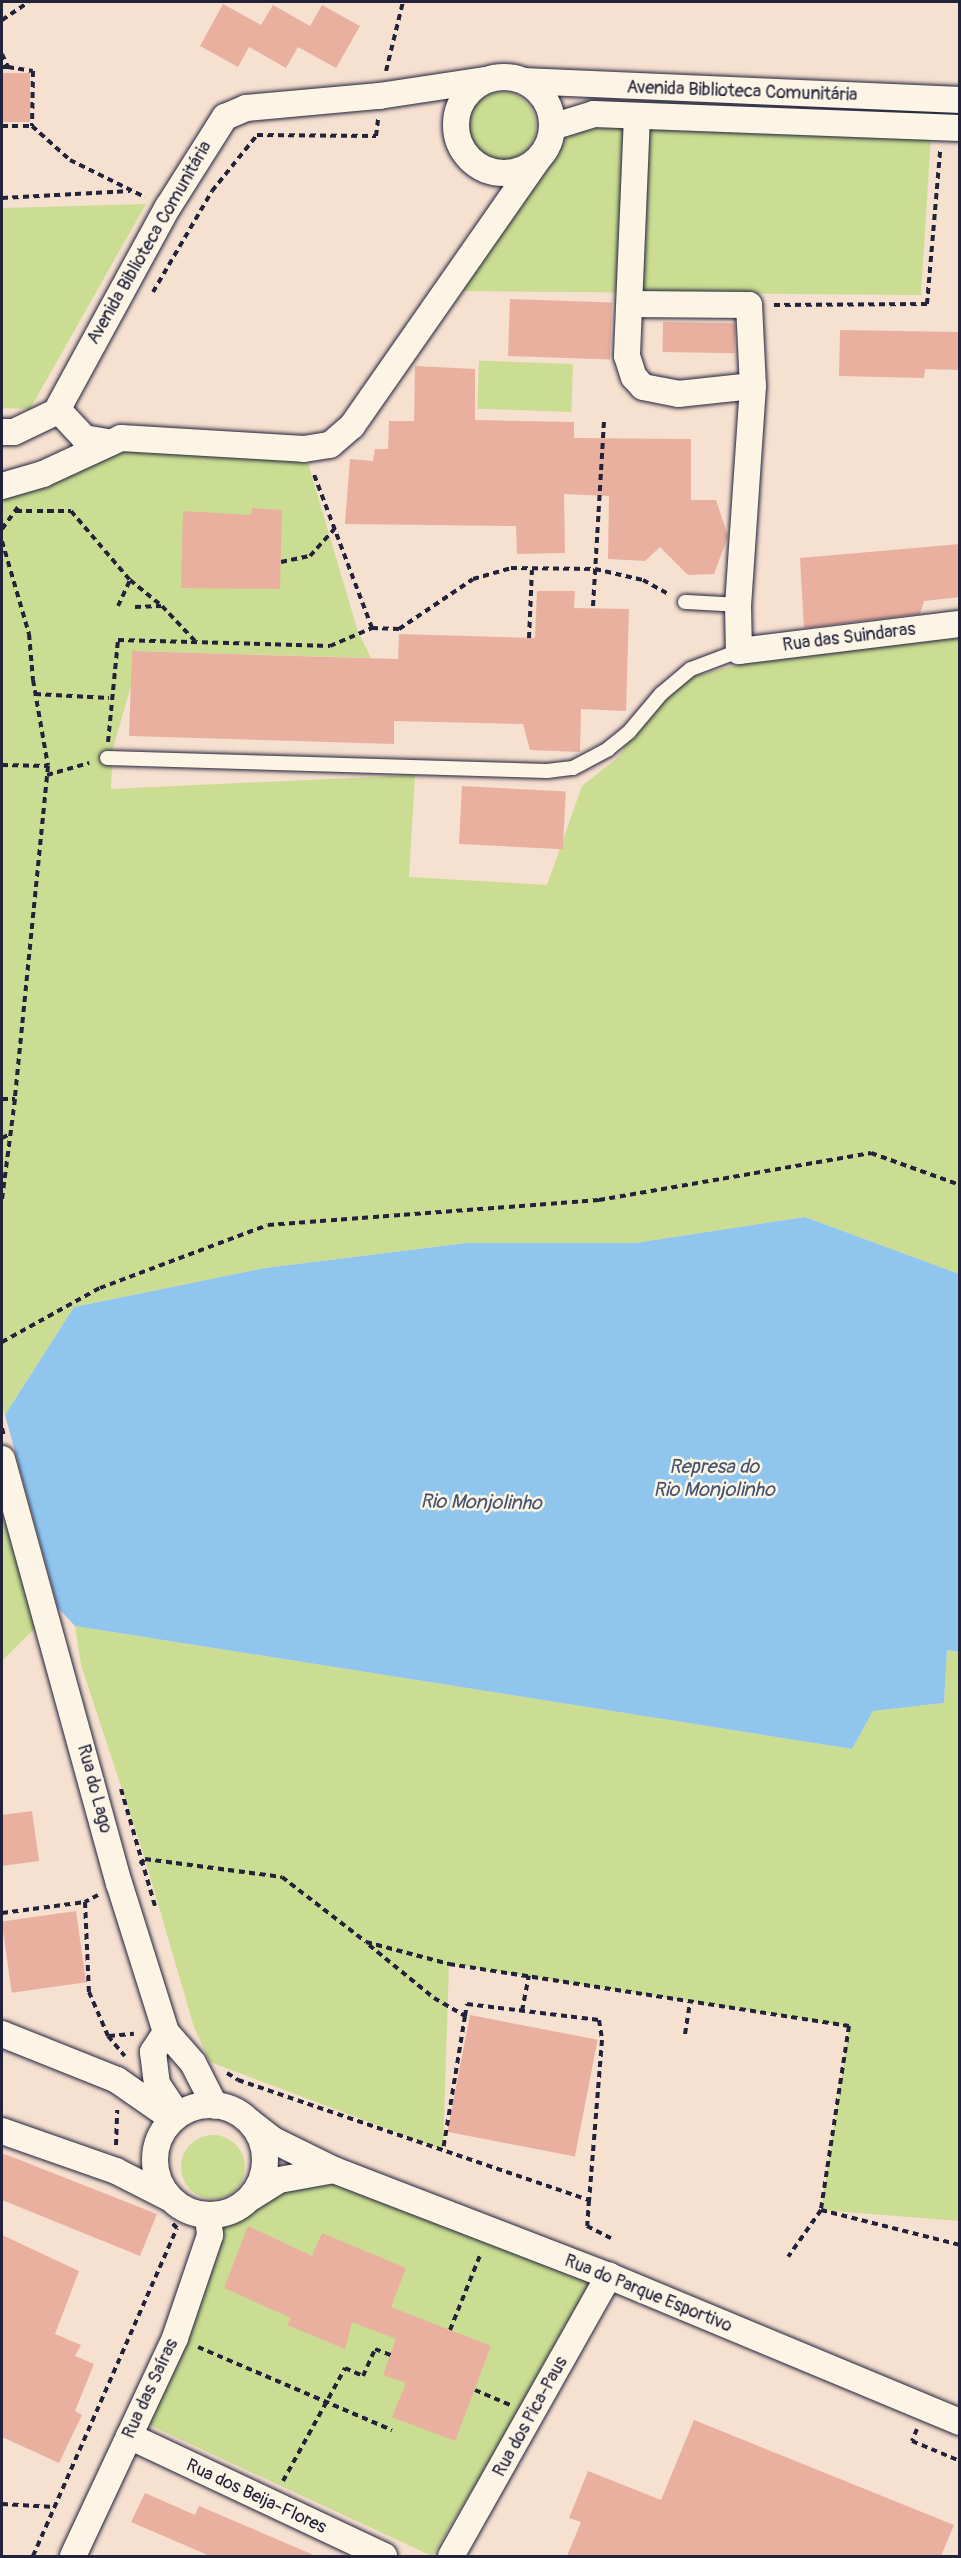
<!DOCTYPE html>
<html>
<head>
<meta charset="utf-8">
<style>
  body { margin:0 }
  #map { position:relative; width:961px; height:2558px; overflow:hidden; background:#fcf5e5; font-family:Pangolin,sans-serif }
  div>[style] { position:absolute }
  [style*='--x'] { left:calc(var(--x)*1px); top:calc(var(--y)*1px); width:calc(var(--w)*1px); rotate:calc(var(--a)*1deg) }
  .built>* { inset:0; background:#f6e0d0; transform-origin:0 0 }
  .green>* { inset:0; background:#cbdd92; transform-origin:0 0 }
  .round { border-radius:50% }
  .water>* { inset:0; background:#90c6ee }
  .building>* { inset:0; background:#e9b0a0; transform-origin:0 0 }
  .path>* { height:4px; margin-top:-2px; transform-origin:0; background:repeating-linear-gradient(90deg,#22223b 0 6px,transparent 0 10.5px) }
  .roads { filter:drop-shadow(0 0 2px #22223b) drop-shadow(0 0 2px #22223b) }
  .lane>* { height:14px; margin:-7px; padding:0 7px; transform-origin:7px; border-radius:7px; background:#fcf5e5 }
  .street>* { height:26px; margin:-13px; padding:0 13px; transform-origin:13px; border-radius:13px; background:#fcf5e5 }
  .street>.ring { margin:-13px; padding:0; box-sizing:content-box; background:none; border:26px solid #fcf5e5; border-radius:50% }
  span { translate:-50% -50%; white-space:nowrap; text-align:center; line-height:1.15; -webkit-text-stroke:5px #fcf5e5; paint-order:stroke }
  .street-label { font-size:18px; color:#22223b }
  .water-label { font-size:20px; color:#435371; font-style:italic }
  .frame { position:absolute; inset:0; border:3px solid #22223b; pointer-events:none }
</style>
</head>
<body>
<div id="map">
  <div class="built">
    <div style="left:2px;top:2px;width:957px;height:2554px"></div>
  </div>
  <div class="green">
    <div class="round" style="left:468px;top:92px;width:68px;height:68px"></div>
    <div style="clip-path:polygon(580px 124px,931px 135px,921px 295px,458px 291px,551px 157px)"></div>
    <div style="clip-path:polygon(146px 204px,30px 409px,2px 408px,2px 208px)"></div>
    <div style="left:573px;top:364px;width:48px;height:94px;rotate:92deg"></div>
    <div style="clip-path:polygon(106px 442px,304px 449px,358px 632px,371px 658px,132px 651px,131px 686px,113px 748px,111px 789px,415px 775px,409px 877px,547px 885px,582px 786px,616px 759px,675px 681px,789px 652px,959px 635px,959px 1274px,805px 1217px,635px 1243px,466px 1243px,265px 1268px,74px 1307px,5px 1415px,2px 1404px,2px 491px)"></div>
    <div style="clip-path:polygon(2px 1511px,36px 1627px,2px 1661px)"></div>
    <div style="clip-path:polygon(75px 1626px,852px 1749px,873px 1711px,944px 1703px,947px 1650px,959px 1652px,959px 2221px,821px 2210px,849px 2026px,449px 1964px,443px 2150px,210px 2062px,194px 2027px,145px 1859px,81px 1665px)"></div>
    <div class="round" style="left:181px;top:2135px;width:64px;height:64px"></div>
    <div style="clip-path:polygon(324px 2173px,601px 2279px,432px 2556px,145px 2423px,214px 2237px,232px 2206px,240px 2204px,250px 2192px)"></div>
  </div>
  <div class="water">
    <div style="clip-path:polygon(805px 1217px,959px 1274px,960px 1652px,947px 1650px,944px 1703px,873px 1711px,852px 1749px,75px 1626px,58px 1608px,5px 1415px,74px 1307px,265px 1268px,466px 1243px,635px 1243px)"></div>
  </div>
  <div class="building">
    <div style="clip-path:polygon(223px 4px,261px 25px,273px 5px,310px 26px,322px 5px,360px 26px,336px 68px,298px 47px,286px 68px,249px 47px,238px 67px,200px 46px)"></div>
    <div style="left:2px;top:73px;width:28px;height:49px"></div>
    <div style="left:510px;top:299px;width:102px;height:57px;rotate:2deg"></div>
    <div style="left:663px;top:322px;width:72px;height:30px;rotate:1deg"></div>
    <div style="clip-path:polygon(840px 330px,960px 332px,960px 370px,925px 369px,924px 378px,839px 376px)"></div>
    <div style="clip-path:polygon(415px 366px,475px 369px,475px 420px,574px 422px,574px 438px,691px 439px,691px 500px,716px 500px,728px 536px,714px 574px,688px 575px,660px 547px,645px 561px,608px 559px,609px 496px,564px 494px,565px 553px,517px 554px,516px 526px,345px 524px,350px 459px,373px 461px,375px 449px,388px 449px,389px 421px,414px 421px)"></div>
    <div style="clip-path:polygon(252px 508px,282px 510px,280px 589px,181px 588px,183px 511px,251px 515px)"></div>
    <div style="clip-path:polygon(960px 544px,960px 597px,924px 601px,920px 614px,804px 628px,800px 558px)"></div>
    <div style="clip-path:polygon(537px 591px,575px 591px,574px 608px,629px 609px,626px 711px,581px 709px,580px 752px,530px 750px,523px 724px,394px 721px,394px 744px,129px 736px,132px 651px,398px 659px,399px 634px,535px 638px)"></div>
    <div style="left:462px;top:786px;width:104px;height:58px;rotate:3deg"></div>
    <div style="clip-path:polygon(32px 1811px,39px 1861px,2px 1866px,2px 1815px)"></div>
    <div style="left:76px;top:1911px;width:72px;height:75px;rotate:82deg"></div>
    <div style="left:470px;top:2015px;width:130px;height:119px;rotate:11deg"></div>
    <div style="clip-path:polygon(2px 2153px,157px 2214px,140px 2256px,2px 2200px)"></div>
    <div style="clip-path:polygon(248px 2226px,312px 2256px,322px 2233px,406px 2268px,391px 2307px,491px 2346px,455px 2441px,392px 2417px,406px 2383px,383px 2375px,396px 2339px,352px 2322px,345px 2349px,287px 2325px,291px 2318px,224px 2288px)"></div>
    <div style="clip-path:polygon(2px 2235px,79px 2271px,55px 2334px,81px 2345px,75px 2356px,94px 2364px,75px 2411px,82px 2415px,59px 2463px,2px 2437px)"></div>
    <div style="clip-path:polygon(694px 2420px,954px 2525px,941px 2556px,567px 2556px,581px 2522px,569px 2518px,588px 2471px,661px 2500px)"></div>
    <div style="clip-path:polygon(145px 2493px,195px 2515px,199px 2506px,316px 2556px,210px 2556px,131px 2522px)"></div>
  </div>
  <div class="path">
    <div style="--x:2;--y:20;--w:32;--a:-34"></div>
    <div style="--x:2;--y:54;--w:14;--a:65"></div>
    <div style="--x:8;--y:67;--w:6;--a:180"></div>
    <div style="--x:8;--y:67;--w:25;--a:9"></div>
    <div style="--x:33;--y:71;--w:55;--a:91"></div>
    <div style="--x:32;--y:126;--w:51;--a:41.8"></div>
    <div style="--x:70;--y:160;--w:84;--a:26.3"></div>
    <div style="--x:386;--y:71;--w:71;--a:-76.2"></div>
    <div style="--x:2;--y:126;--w:30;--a:0"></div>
    <div style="--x:2;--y:198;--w:128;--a:-3.1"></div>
    <div style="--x:153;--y:292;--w:117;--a:-59.7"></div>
    <div style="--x:212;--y:191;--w:72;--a:-51.2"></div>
    <div style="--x:257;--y:135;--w:119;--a:0.5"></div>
    <div style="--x:376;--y:136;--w:17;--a:-83"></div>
    <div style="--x:774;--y:305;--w:153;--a:-0.4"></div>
    <div style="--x:927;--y:304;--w:154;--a:-85.1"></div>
    <div style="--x:16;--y:511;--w:55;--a:0"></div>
    <div style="--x:71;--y:511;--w:91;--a:49.5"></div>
    <div style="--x:130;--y:580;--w:41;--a:39.1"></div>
    <div style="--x:162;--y:606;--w:51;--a:46.6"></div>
    <div style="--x:2;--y:529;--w:27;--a:-54"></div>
    <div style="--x:2;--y:541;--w:97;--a:73.8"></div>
    <div style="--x:29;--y:634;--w:46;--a:85"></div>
    <div style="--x:33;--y:680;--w:87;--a:80.1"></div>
    <div style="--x:48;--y:766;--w:335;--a:95.7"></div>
    <div style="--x:15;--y:1099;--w:101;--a:97.4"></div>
    <div style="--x:281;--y:562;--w:30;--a:-12"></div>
    <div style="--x:310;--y:556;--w:36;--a:-48"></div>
    <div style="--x:118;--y:606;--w:29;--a:-65"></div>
    <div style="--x:593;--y:606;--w:187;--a:-86.6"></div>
    <div style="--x:135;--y:607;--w:26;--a:-2"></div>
    <div style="--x:372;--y:628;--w:27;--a:2"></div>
    <div style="--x:399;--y:629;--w:89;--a:-34"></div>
    <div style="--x:473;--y:579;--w:40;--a:-16"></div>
    <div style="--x:511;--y:568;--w:84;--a:0.7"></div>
    <div style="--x:595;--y:569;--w:49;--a:12.9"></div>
    <div style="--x:643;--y:580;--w:31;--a:29"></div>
    <div style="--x:529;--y:638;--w:68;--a:-87.5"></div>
    <div style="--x:35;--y:694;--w:74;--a:3.1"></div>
    <div style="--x:108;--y:742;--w:102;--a:-84.4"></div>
    <div style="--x:118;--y:640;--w:212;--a:1.6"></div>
    <div style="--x:330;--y:646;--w:46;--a:-23.2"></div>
    <div style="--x:372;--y:628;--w:167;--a:-110.7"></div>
    <div style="--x:2;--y:765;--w:46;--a:1.2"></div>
    <div style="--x:47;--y:775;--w:44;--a:-15.9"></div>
    <div style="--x:2;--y:1099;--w:13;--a:0"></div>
    <div style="--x:2;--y:1138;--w:9;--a:-27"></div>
    <div style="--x:2;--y:1342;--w:112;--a:-28.9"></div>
    <div style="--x:100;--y:1288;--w:179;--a:-20.6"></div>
    <div style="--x:268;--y:1225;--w:332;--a:-4.3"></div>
    <div style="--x:599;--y:1200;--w:276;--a:-9.8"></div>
    <div style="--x:871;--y:1153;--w:95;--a:19.8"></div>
    <div style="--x:2;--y:1428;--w:8;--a:76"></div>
    <div style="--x:121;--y:1789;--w:122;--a:73.8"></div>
    <div style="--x:140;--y:1864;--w:7;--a:-45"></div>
    <div style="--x:145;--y:1859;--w:138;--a:7.5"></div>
    <div style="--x:282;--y:1877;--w:106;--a:37.7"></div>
    <div style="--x:366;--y:1942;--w:86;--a:14.8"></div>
    <div style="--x:449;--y:1964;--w:405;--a:8.8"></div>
    <div style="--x:849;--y:2026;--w:186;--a:98.7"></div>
    <div style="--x:821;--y:2210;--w:57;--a:125.1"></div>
    <div style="--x:98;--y:1895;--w:15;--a:152"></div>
    <div style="--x:85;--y:1902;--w:90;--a:87.5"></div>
    <div style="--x:89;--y:1992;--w:48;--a:66.6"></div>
    <div style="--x:108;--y:2036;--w:26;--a:50"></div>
    <div style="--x:2;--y:1913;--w:84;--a:-7.5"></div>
    <div style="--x:369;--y:1945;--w:84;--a:39.2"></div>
    <div style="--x:434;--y:1998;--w:36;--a:30"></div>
    <div style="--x:465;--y:2016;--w:136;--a:99.3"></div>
    <div style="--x:522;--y:2011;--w:36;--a:-79"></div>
    <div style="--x:465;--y:2016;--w:12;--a:-81"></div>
    <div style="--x:467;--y:2004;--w:133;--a:6.9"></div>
    <div style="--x:599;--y:2020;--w:20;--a:81"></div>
    <div style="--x:602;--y:2040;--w:161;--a:94.6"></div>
    <div style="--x:685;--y:2034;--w:33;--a:-81"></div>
    <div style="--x:109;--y:2036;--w:25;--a:-5"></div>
    <div style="--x:227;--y:2073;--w:13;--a:32"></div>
    <div style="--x:238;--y:2080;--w:371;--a:18.9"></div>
    <div style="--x:589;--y:2200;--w:26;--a:94"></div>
    <div style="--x:587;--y:2226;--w:27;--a:27"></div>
    <div style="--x:116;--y:2145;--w:35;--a:-88"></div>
    <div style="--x:821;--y:2210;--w:143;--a:14.1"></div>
    <div style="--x:450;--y:2330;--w:83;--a:-68.1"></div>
    <div style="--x:198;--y:2347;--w:211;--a:23.2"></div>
    <div style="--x:475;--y:2390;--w:38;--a:23"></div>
    <div style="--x:917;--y:2429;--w:13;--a:113"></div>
    <div style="--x:912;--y:2441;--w:52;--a:22.6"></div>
    <div style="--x:283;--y:2481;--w:129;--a:-61.2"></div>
    <div style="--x:345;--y:2368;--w:20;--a:24"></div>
    <div style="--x:363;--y:2376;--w:30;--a:-66"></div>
    <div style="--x:375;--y:2349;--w:17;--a:21"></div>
    <div style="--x:2;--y:2504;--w:52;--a:3.3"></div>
    <div style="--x:33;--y:2556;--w:358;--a:-66.3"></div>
    <div style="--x:177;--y:2228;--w:7;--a:-135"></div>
  </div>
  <div class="roads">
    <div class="lane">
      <div style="--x:685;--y:602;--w:53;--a:3.2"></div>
      <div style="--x:107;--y:758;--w:440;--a:1.7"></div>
      <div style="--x:547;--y:771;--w:26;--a:-7"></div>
      <div style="--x:573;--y:768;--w:40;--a:-28"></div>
      <div style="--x:608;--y:749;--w:27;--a:-39"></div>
      <div style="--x:629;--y:732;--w:50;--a:-49.9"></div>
      <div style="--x:661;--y:694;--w:39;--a:-40"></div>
      <div style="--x:691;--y:669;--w:51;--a:-20.6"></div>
    </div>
    <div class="street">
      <div class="ring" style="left:456px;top:77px;width:70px;height:70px"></div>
      <div style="--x:524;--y:81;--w:436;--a:2.5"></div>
      <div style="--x:637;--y:116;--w:240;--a:92.4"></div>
      <div style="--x:627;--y:356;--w:22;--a:72"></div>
      <div style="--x:634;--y:377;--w:13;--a:48"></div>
      <div style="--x:643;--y:387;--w:36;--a:11"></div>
      <div style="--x:678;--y:394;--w:75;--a:-6.1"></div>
      <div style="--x:552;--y:127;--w:44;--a:-17.2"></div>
      <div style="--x:594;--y:114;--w:366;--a:2.2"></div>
      <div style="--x:631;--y:304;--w:118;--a:0.5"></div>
      <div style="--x:749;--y:305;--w:81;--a:87.2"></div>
      <div style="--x:753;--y:386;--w:220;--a:93.9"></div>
      <div style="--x:738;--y:605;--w:46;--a:88.8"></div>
      <div style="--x:739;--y:651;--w:223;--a:-7"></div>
      <div style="--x:56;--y:412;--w:6;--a:18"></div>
      <div style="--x:62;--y:414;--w:33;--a:47"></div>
      <div style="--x:84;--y:438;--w:22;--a:10"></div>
      <div style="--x:2;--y:432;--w:12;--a:0"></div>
      <div style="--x:14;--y:432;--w:47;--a:-25.5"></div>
      <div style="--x:56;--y:412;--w:234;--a:-61.4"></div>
      <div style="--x:168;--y:207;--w:107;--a:-57.7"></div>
      <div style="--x:225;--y:117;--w:23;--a:-23"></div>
      <div style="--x:246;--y:108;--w:134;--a:-5.2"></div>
      <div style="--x:379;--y:96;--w:107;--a:-8.6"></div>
      <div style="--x:2;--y:486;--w:43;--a:-16.3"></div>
      <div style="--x:43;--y:474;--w:86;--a:-24.8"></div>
      <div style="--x:121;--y:438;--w:183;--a:3.4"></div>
      <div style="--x:304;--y:449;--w:26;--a:-9"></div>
      <div style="--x:330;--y:445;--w:29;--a:-41"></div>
      <div style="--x:352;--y:426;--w:323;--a:-55.1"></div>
      <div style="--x:2;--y:1459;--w:440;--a:74.6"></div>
      <div style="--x:119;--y:1883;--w:156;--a:72.5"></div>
      <div style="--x:166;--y:2032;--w:41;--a:48.9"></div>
      <div style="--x:193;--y:2063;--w:48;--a:62.9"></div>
      <div style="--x:166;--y:2032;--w:24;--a:123"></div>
      <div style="--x:153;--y:2052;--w:32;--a:83"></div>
      <div style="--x:157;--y:2084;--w:37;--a:56"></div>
      <div style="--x:2;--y:2034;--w:124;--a:21.8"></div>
      <div style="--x:117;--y:2080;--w:68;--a:34.9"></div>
      <div class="ring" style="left:155px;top:2105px;width:84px;height:84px"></div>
      <div style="--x:250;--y:2122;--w:29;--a:38"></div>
      <div style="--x:273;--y:2140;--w:68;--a:26.2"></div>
      <div style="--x:334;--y:2170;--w:295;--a:21.1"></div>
      <div style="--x:609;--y:2276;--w:380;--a:22.6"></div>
      <div style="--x:2;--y:2131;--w:121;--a:19.3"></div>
      <div style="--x:116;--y:2171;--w:59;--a:27"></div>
      <div style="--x:252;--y:2197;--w:32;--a:-32"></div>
      <div style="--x:279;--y:2180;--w:56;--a:-10.3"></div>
      <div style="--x:129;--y:2436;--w:282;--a:25.2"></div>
      <div style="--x:73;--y:2556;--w:241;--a:-64.9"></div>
      <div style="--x:175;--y:2338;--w:109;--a:-71.2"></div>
      <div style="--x:210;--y:2235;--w:19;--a:-96"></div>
      <div style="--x:451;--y:2556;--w:322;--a:-60.6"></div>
    </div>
  </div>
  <div class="street-label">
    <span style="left:742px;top:92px;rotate:2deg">Avenida Biblioteca Comunitária</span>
    <span style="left:150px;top:243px;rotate:-60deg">Avenida Biblioteca Comunitária</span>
    <span style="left:849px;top:638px;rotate:-7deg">Rua das Suindaras</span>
    <span style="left:94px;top:1789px;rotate:75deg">Rua do Lago</span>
    <span style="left:648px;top:2294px;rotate:22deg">Rua do Parque Esportivo</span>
    <span style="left:151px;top:2389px;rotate:-65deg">Rua das Saíras</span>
    <span style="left:531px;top:2417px;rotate:-61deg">Rua dos Pica-Paus</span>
    <span style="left:256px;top:2497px;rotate:25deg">Rua dos Beija-Flores</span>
  </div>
  <div class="water-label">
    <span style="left:714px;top:1478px">Represa do<br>Rio Monjolinho</span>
    <span style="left:481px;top:1502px;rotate:1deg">Rio Monjolinho</span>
  </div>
  <div class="frame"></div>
</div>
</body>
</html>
